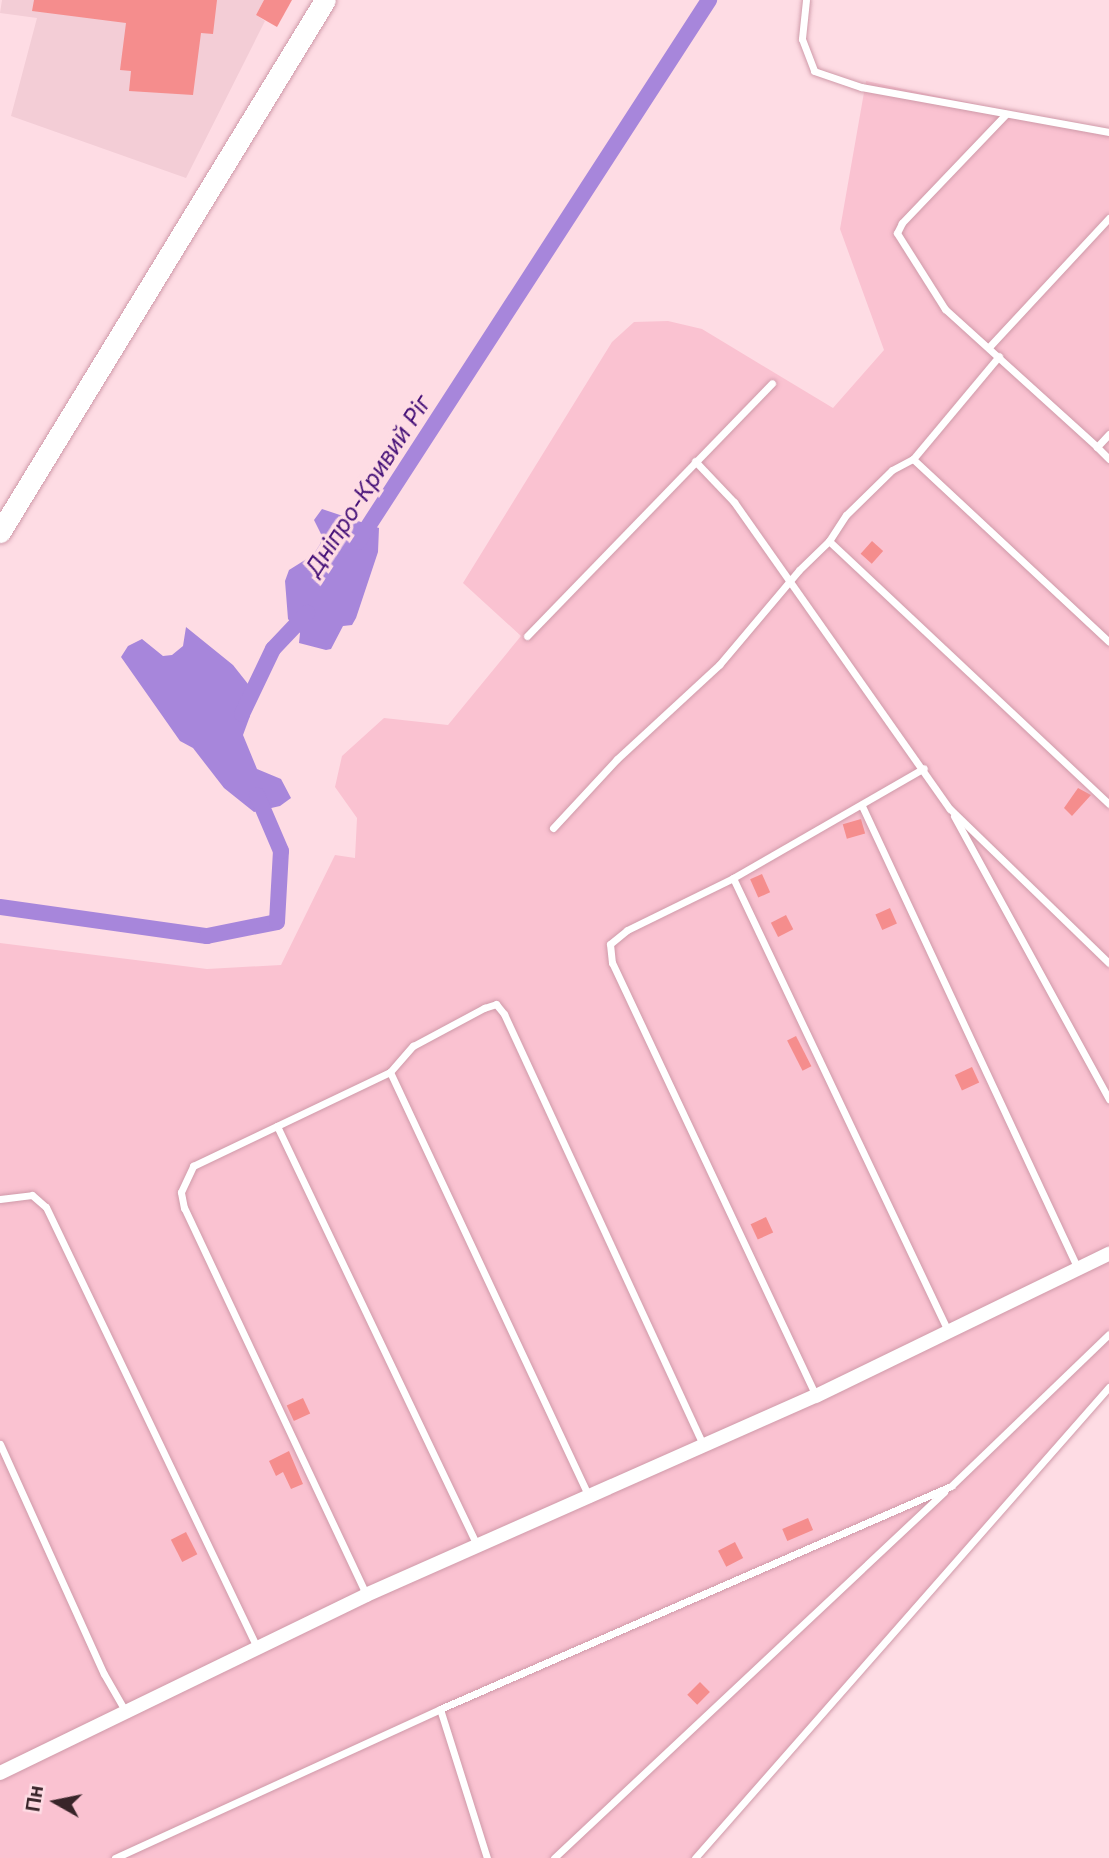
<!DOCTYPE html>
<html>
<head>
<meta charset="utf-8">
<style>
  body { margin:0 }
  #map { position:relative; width:1109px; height:1858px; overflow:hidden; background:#fedce4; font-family:Inter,sans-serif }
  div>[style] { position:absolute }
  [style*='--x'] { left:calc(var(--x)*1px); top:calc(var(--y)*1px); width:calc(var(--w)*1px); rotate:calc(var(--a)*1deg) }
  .built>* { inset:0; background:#f3cdd6 }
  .green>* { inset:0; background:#fac2d1 }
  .water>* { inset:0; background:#a786db }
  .canal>* { height:16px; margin:-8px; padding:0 8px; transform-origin:8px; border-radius:8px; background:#a786db }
  .building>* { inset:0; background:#f58d8d; transform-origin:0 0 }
  .roads { filter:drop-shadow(0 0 2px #cf9aa9) drop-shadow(0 0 2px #cf9aa9) }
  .lane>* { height:7px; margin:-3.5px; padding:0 3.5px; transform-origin:3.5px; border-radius:3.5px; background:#fff }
  .street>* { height:14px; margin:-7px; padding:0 7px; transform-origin:7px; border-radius:7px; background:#fff }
  .secondary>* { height:21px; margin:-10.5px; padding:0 10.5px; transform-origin:10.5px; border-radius:10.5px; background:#fff }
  span { translate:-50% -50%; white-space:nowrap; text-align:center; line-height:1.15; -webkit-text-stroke:7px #fedce4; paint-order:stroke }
  .water-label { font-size:23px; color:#471379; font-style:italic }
  .north { position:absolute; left:21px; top:1767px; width:70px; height:70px; -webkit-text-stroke:5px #fedce4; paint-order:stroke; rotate:279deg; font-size:19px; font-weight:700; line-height:28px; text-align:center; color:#382429 }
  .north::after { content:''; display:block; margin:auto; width:24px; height:32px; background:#382429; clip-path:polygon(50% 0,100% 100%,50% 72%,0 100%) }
</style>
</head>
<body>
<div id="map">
  <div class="built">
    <div style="clip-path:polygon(2px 0,264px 0,256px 15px,265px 21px,186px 178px,11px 116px,37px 18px,0 13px)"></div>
  </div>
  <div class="green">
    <div style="clip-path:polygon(866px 81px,1109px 132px,1109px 1387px,697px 1858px,0 1858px,0 943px,207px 969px,281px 965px,335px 855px,355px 858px,357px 818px,335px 787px,342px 756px,384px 718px,448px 725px,521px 636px,463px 583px,612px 342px,634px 322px,668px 321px,702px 329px,833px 408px,884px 350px,840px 229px)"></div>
  </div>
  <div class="water">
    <div style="clip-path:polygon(322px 509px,379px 528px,378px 552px,356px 618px,352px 625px,343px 626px,331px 649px,326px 650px,299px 643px,300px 633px,288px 619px,285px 581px,289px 570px,313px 555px,320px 544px,322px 536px,314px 520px)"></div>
    <div style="clip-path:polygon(186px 627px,233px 665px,248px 684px,250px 716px,243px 735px,257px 769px,281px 779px,291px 798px,280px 806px,254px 812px,224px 788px,193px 748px,180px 741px,121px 657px,128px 646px,142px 639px,163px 656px,172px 655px,183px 646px)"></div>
  </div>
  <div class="canal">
    <div style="--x:358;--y:542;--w:646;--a:-57.07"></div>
    <div style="--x:242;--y:714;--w:72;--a:-64.5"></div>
    <div style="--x:273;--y:649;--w:50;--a:-46.6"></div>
    <div style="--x:0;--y:907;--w:209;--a:8"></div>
    <div style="--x:207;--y:936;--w:71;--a:-11.3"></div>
    <div style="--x:277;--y:922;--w:71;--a:-86.8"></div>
    <div style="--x:281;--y:851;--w:61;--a:-113.2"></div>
  </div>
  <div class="building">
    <div style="clip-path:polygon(34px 0,217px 0,213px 34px,201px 33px,193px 95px,129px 91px,131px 71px,120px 70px,126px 23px,32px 11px)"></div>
    <div style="clip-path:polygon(264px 0,292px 0,277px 27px,256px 15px)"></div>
    <div style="left:872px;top:541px;width:15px;height:17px;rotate:42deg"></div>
    <div style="clip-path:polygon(1078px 788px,1091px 795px,1072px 816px,1064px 808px)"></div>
    <div style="left:861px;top:819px;width:15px;height:19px;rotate:74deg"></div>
    <div style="left:762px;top:874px;width:20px;height:13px;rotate:66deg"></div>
    <div style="left:890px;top:908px;width:17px;height:16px;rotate:66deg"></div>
    <div style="left:786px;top:915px;width:16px;height:17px;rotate:63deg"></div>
    <div style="left:796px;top:1036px;width:34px;height:10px;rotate:63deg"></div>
    <div style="left:972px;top:1067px;width:17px;height:19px;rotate:65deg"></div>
    <div style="left:766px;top:1217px;width:17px;height:17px;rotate:65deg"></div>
    <div style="left:303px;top:1398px;width:17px;height:18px;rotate:65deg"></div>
    <div style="clip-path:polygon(289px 1451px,303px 1484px,291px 1489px,283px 1472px,276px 1476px,269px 1461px)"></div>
    <div style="left:808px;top:1518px;width:13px;height:28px;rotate:67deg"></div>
    <div style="left:186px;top:1532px;width:25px;height:17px;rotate:63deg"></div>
    <div style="left:735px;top:1542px;width:18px;height:19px;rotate:63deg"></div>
    <div style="left:700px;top:1682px;width:14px;height:18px;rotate:45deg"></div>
  </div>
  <div class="roads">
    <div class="lane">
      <div style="--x:806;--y:0;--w:39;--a:96"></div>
      <div style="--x:802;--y:39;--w:34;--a:69"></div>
      <div style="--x:814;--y:71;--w:50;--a:18.8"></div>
      <div style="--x:861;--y:87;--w:252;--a:10.3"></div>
      <div style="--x:1006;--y:114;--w:151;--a:133.7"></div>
      <div style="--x:902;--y:223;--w:11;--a:117"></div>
      <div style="--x:897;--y:233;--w:90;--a:57.7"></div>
      <div style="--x:945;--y:309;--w:205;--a:42.2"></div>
      <div style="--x:989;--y:347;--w:176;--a:-47.1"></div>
      <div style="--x:1109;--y:434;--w:18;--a:133"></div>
      <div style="--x:1097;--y:447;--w:17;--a:45"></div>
      <div style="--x:913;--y:459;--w:268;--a:43"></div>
      <div style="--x:695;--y:461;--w:57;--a:46.4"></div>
      <div style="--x:734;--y:502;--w:375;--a:54.9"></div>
      <div style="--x:950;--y:809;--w:221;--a:44.1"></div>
      <div style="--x:829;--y:541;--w:384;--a:43.2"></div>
      <div style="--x:527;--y:636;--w:352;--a:-45.9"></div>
      <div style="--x:862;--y:806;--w:511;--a:64.99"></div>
      <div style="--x:954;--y:816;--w:323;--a:61.3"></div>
      <div style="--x:553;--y:828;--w:94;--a:-47.2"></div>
      <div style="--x:617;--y:759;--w:139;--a:-42.7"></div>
      <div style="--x:719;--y:665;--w:124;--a:-49.9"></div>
      <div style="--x:799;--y:570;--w:42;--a:-44"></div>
      <div style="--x:829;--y:541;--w:31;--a:-57"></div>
      <div style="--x:846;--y:515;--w:64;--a:-44.4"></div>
      <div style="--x:892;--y:470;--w:24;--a:-28"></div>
      <div style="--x:913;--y:459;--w:134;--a:-50.1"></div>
      <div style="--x:733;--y:878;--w:504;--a:64.61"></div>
      <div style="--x:390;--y:1072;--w:471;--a:64.9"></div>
      <div style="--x:277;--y:1126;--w:464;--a:64.5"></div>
      <div style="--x:0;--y:1199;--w:32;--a:-7"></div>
      <div style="--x:32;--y:1195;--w:18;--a:41"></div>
      <div style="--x:46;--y:1207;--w:490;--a:64.4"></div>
      <div style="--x:816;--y:1396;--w:479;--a:-115.2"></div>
      <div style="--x:612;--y:963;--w:19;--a:-96"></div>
      <div style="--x:610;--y:944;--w:22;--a:-39"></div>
      <div style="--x:627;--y:930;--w:118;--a:-26.1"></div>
      <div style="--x:733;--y:878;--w:220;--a:-29.9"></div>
      <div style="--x:0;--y:1444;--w:252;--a:65.7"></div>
      <div style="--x:104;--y:1674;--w:46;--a:60.1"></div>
      <div style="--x:366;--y:1594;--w:427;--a:-115.2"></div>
      <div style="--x:184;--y:1208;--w:16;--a:-101"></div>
      <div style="--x:181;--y:1192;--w:29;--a:-65"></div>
      <div style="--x:193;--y:1166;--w:218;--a:-25.5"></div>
      <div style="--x:390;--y:1072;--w:35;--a:-49"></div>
      <div style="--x:413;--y:1046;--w:81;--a:-28.2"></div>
      <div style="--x:484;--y:1008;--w:13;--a:-18"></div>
      <div style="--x:496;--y:1004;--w:13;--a:51"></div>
      <div style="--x:504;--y:1014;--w:476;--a:65.2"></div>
      <div style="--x:440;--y:1709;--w:156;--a:72.5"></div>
      <div style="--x:115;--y:1858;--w:358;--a:-24.6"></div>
      <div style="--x:440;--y:1709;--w:558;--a:-23.58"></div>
      <div style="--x:951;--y:1486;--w:219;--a:-43.9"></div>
      <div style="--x:554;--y:1858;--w:535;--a:-43.18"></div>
      <div style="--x:695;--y:1858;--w:627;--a:-48.69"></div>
    </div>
    <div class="street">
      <div style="--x:0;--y:1773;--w:407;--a:-25.9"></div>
      <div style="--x:366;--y:1595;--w:492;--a:-23.9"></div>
      <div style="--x:816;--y:1396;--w:326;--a:-25.9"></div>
    </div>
    <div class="secondary">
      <div style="--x:0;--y:532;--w:623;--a:-58.58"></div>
    </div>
  </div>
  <div class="water-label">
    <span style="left:368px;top:486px;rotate:-57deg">Дніпро-Кривий Ріг</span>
  </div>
  <div class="north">Пн</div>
</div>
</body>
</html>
